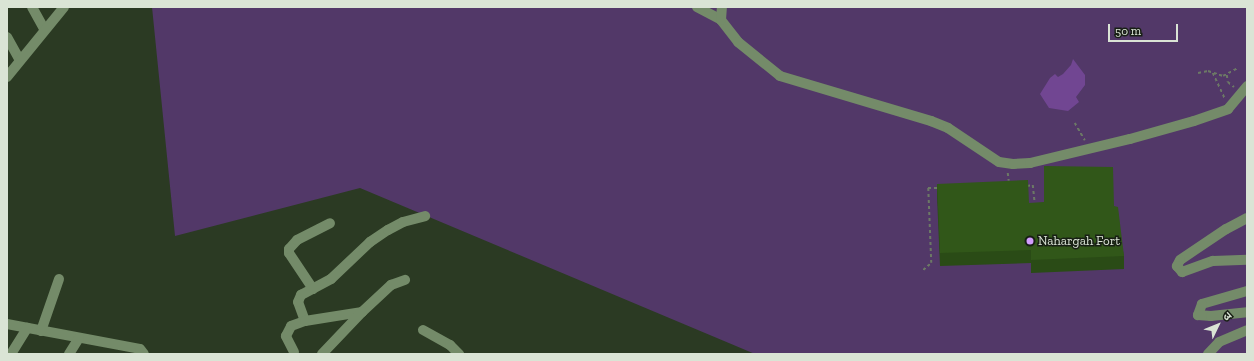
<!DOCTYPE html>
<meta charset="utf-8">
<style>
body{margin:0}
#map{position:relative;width:1254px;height:361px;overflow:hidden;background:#2b3a23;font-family:"Zilla Slab","Noto Sans Devanagari",serif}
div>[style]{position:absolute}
.green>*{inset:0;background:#523868}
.water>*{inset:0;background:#714692}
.path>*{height:1.5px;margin-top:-0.75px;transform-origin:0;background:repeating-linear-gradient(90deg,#6c7965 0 3px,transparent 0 6px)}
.minor>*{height:10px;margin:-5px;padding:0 5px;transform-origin:5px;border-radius:5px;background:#748b69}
.wall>*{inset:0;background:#2a4b16}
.building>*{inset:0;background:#315719}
.dots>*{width:11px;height:11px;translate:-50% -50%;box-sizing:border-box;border:2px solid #181f15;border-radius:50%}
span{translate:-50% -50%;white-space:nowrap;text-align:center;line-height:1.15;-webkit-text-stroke:3px #181f15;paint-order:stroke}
.poi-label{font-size:13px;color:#dae4d5}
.left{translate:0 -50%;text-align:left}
.frame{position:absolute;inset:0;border:8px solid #dae4d5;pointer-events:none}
.north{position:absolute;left:1198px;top:305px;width:40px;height:40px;-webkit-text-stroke:3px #181f15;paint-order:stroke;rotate:47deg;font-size:11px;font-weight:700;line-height:16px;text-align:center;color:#dae4d5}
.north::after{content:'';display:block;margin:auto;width:14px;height:18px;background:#dae4d5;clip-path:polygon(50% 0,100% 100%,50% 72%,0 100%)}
.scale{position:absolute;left:1108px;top:24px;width:70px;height:18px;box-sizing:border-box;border:2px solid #dae4d5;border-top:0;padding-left:5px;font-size:12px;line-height:14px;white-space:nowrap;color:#dae4d5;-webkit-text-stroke:3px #181f15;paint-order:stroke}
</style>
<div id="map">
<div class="green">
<div style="clip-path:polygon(152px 7px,1247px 7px,1247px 354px,755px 354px,360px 188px,175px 236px)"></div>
</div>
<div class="water">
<div style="clip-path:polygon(1073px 59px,1085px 75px,1085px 85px,1076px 97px,1079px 102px,1068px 111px,1049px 108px,1040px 94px,1050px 78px,1055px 74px,1058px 77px,1063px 74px,1071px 65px)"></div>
</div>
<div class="path">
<div style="left:1198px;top:73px;width:10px;rotate:-11deg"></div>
<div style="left:1208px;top:71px;width:16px;rotate:18deg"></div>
<div style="left:1223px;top:76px;width:17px;rotate:-28deg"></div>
<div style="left:1213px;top:73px;width:29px;rotate:65deg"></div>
<div style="left:1227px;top:75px;width:7px;rotate:82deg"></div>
<div style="left:1228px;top:82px;width:8px;rotate:40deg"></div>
<div style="left:1075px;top:123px;width:20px;rotate:60deg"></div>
<div style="left:1008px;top:173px;width:8px;rotate:83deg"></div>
<div style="left:1027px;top:186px;width:6px;rotate:-9deg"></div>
<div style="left:1033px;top:185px;width:19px;rotate:84deg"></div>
<div style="left:923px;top:270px;width:11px;rotate:-41deg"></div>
<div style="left:931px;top:263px;width:75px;rotate:-92.3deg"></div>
<div style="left:928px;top:188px;width:9px"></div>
</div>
<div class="minor">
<div style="left:32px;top:7px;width:26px;rotate:61deg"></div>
<div style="left:697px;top:7px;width:27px;rotate:28deg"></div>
<div style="left:721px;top:20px;width:28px;rotate:52deg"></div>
<div style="left:738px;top:42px;width:54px;rotate:39deg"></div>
<div style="left:780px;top:76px;width:158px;rotate:16.6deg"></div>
<div style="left:931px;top:121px;width:18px;rotate:22deg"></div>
<div style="left:948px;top:128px;width:61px;rotate:33.7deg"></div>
<div style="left:999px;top:162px;width:14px;rotate:8deg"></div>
<div style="left:1013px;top:164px;width:17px;rotate:-3deg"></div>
<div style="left:1030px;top:163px;width:103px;rotate:-13.5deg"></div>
<div style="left:1130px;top:139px;width:66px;rotate:-15.7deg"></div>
<div style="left:1194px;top:121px;width:36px;rotate:-19deg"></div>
<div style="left:1228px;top:109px;width:30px;rotate:-50deg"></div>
<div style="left:721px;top:20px;width:13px;rotate:-86deg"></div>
<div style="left:7px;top:37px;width:26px;rotate:61deg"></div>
<div style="left:7px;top:77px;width:90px;rotate:-50.8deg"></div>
<div style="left:1247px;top:218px;width:24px;rotate:152deg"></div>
<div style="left:1226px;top:229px;width:55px;rotate:146deg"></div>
<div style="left:1180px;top:260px;width:7px;rotate:117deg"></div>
<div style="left:1177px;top:266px;width:8px;rotate:50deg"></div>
<div style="left:1182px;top:272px;width:33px;rotate:-20deg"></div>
<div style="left:1213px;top:261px;width:34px;rotate:-2deg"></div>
<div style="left:313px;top:289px;width:43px;rotate:-123.7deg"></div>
<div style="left:289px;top:253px;width:4px;rotate:-90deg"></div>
<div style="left:289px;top:249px;width:12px;rotate:-48deg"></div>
<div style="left:297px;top:240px;width:37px;rotate:-27deg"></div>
<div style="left:1247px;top:291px;width:47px;rotate:163.9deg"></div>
<div style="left:1202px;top:304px;width:12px;rotate:110deg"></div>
<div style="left:1198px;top:315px;width:13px;rotate:4deg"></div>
<div style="left:1211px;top:316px;width:36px;rotate:-6deg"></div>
<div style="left:305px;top:321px;width:20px;rotate:-110deg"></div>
<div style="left:298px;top:302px;width:8px;rotate:-67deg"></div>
<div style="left:301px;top:295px;width:34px;rotate:-28deg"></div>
<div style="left:331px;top:279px;width:54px;rotate:-43.5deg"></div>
<div style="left:370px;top:242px;width:22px;rotate:-34deg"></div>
<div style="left:388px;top:230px;width:17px;rotate:-28deg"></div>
<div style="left:403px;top:222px;width:23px;rotate:-15deg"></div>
<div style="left:7px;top:324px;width:135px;rotate:10.6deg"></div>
<div style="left:140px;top:349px;width:6px;rotate:51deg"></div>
<div style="left:423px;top:330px;width:31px;rotate:29deg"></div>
<div style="left:450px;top:345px;width:13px;rotate:45deg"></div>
<div style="left:41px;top:331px;width:55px;rotate:-70.9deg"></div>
<div style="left:294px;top:352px;width:18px;rotate:-117deg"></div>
<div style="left:286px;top:336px;width:11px;rotate:-63deg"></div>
<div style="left:291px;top:326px;width:15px;rotate:-20deg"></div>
<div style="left:305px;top:321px;width:58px;rotate:-9deg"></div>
<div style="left:362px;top:312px;width:40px;rotate:-43deg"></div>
<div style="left:391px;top:285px;width:15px;rotate:-20deg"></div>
<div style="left:11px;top:354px;width:31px;rotate:-58deg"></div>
<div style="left:69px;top:354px;width:19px;rotate:-58deg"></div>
<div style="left:322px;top:354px;width:58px;rotate:-46.4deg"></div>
<div style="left:1208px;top:354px;width:16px;rotate:-47deg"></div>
<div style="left:1219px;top:342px;width:30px;rotate:-23deg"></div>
</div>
<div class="wall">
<div style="clip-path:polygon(937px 184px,1029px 203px,1114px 206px,1124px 256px,1124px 269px,1031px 273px,1031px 263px,940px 266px,937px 196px)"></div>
</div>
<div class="building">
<div style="clip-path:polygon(1044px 166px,1113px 167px,1114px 206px,1118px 207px,1124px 256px,1031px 260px,1031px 250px,940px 253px,937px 184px,1028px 180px,1029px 203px,1044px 202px)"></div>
</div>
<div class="dots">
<div style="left:1030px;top:241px;background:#d29dfd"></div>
</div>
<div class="poi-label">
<span class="left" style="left:1038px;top:241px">Nahargah Fort</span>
</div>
<div class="frame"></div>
<div class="north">उ</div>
<div class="scale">50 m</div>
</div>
